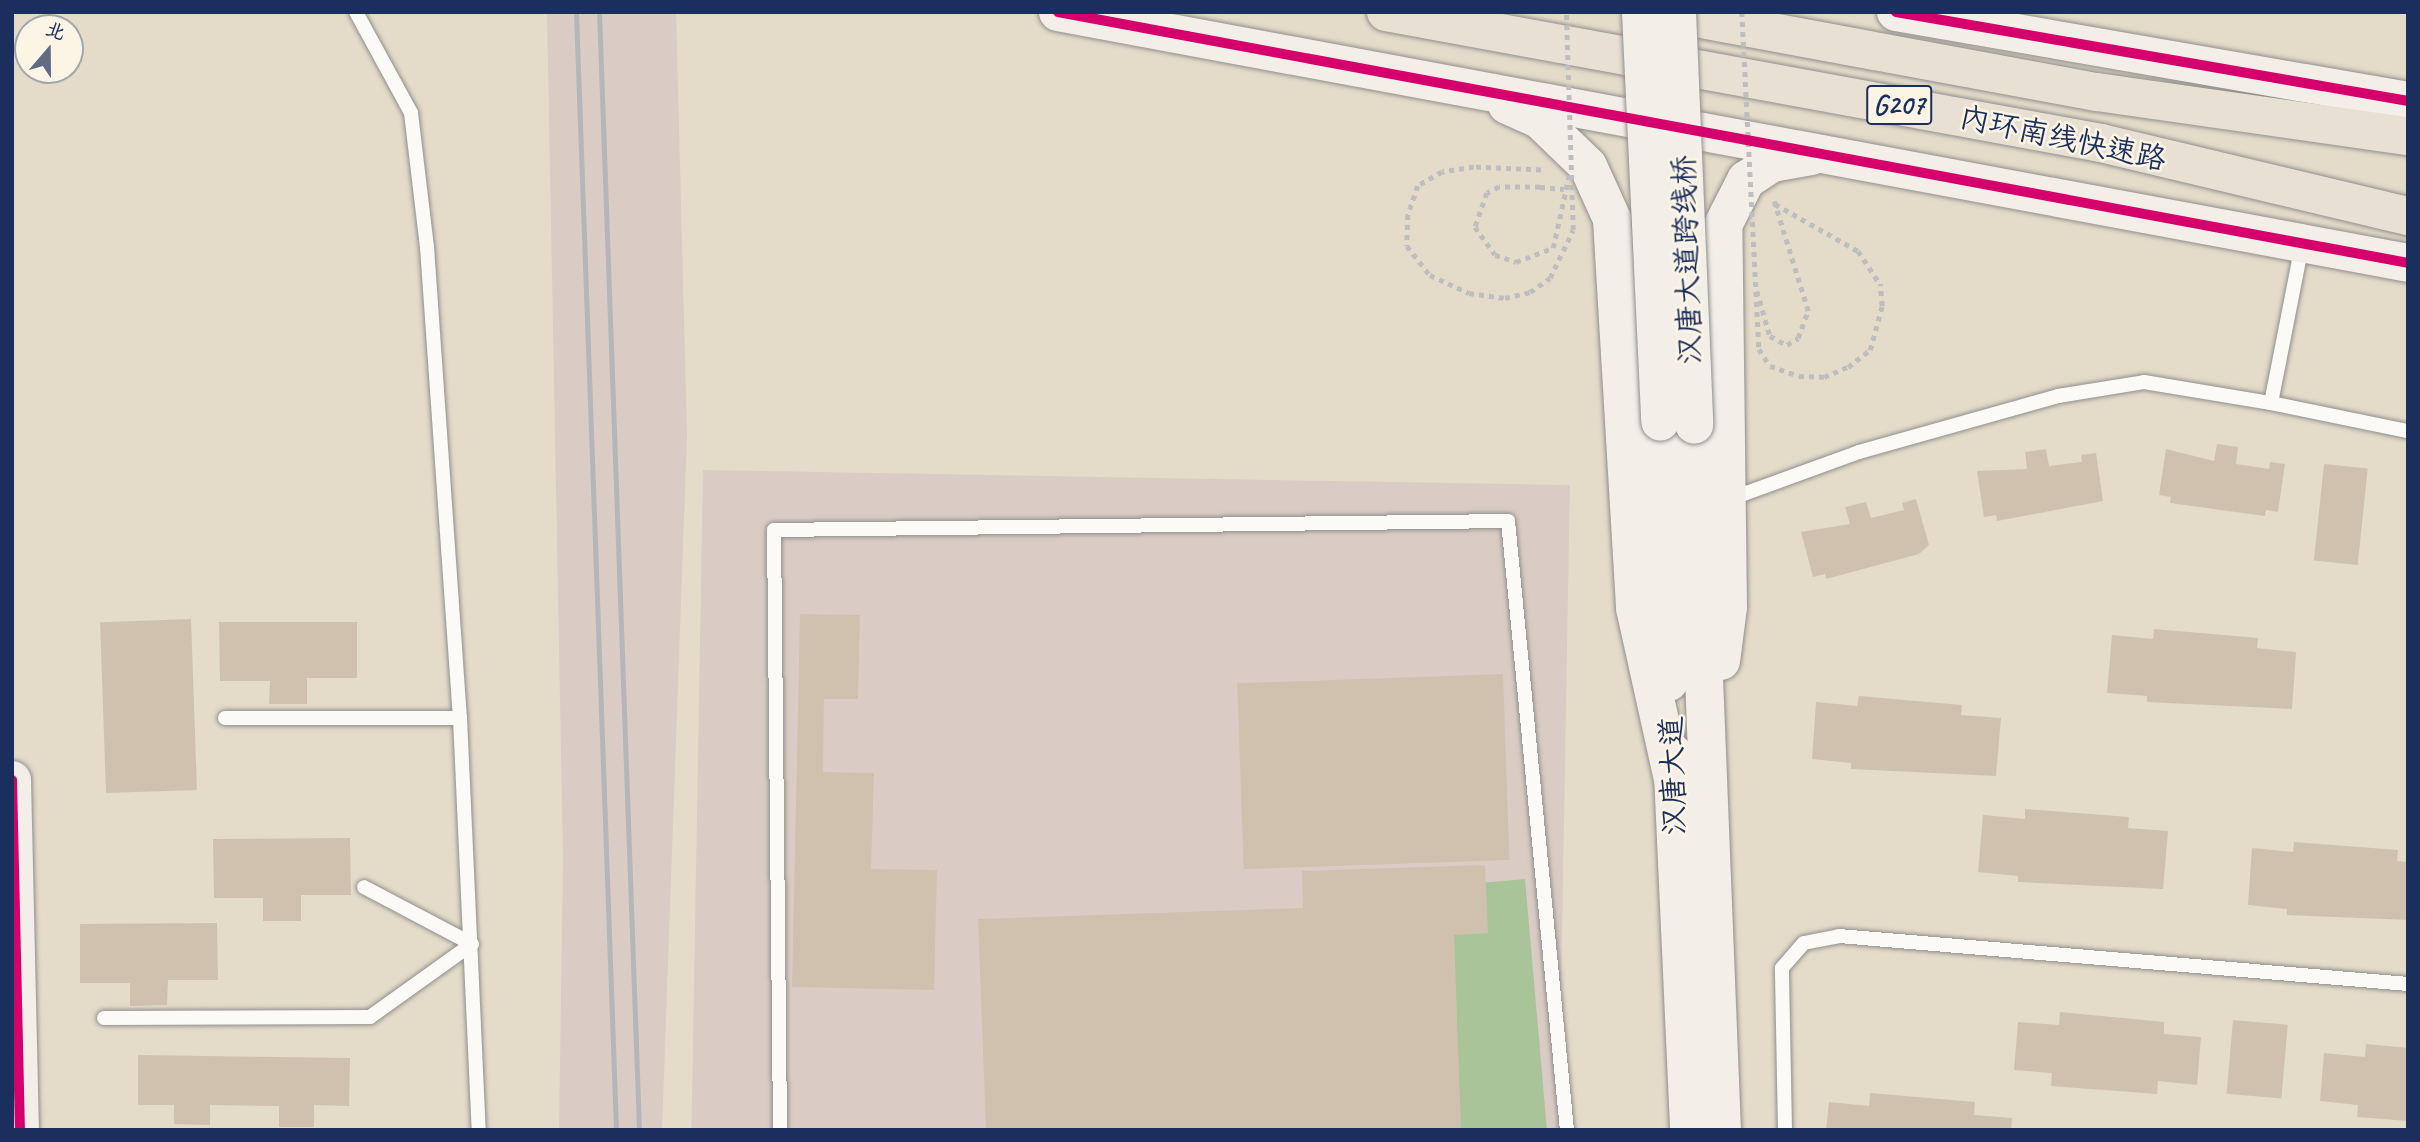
<!DOCTYPE html>
<meta charset="utf-8">
<style>
body{margin:0}
#map{position:relative;width:2420px;height:1142px;overflow:hidden;background:#e4dbc9;font-family:Caveat,"LXGW WenKai TC",sans-serif}
div>[style]{position:absolute}
.industrial>*{inset:0;background:#daccc4;transform-origin:0 0}
.forest>*{inset:0;background:#a9c499;transform-origin:0 0}
.building>*{inset:0;background:#d0c1af;transform-origin:0 0}
.path>*{height:4.5px;margin-top:-2.25px;transform-origin:0;background:repeating-linear-gradient(90deg,#bebec0 0 5px,transparent 0 10px)}
.roads{filter:drop-shadow(0 0 2px #908f8d) drop-shadow(0 0 2px #908f8d)}
.lane>*{height:14px;margin:-7px;padding:0 7px;transform-origin:7px;border-radius:7px;background:#fbfaf7}
.secondary>*{height:38px;margin:-19px;padding:0 19px;transform-origin:19px;border-radius:19px;background:#f3efe8}
.highway>*{height:38px;margin:-19px;padding:0 19px;transform-origin:19px;border-radius:19px;background:#e8e1d3}
.rail>*{height:5px;margin:-2.5px;padding:0 2.5px;transform-origin:2.5px;border-radius:2.5px;background:#b5b6b9}
.path-bridge>*{height:4.5px;margin-top:-2.25px;transform-origin:0;background:repeating-linear-gradient(90deg,#bebec0 0 5px,transparent 0 10px)}
.bridges{filter:drop-shadow(0 0 2px #908f8d) drop-shadow(0 0 2px #908f8d)}
.secondary-bridge>*{height:38px;margin:-19px;padding:0 19px;transform-origin:19px;border-radius:19px;background:#f3efe8}
.cycleway>*{height:10px;margin:-5px;padding:0 5px;transform-origin:5px;border-radius:5px;background:#d6006c}
span{translate:-50% -50%;white-space:nowrap;text-align:center;line-height:1.15;-webkit-text-stroke:5px #fcf5e5;paint-order:stroke}
.shield-label span{padding:2px 5px;background:#fcf5e5;border:2px solid;border-radius:5px;-webkit-text-stroke-width:0}
.shield-label{font-size:28px;color:#1b2f5e;font-weight:700}
.street-label{font-size:30px;color:#1b2f5e}
.frame{position:absolute;inset:0;border:14px solid #1b2f5e;pointer-events:none}
.north{position:absolute;left:14px;top:14px;width:70px;height:70px;box-sizing:border-box;background:#fcf5e5;border:2px solid #a2a6af;border-radius:50%;rotate:20deg;font-size:19px;font-weight:700;line-height:28px;text-align:center;color:#1b2f5e}
.north::after{content:'';display:block;margin:auto;width:24px;height:32px;background:#616b83;clip-path:polygon(50% 0,100% 100%,50% 72%,0 100%)}
</style>
<div id="map">
<div class="industrial">
<div style="clip-path:polygon(547px 12px,676px 12px,687px 435px,662px 1130px,559px 1130px,563px 859px)"></div>
<div style="left:703px;top:470px;width:867px;height:660px;rotate:1deg"></div>
</div>
<div class="forest">
<div style="left:1525px;top:879px;width:252px;height:108px;rotate:85deg"></div>
</div>
<div class="building">
<div style="clip-path:polygon(2217px 444px,2238px 447px,2236px 464px,2269px 469px,2270px 462px,2285px 464px,2278px 512px,2266px 510px,2265px 516px,2170px 503px,2171px 497px,2159px 495px,2166px 449px,2214px 461px)"></div>
<div style="clip-path:polygon(2046px 449px,2049px 466px,2082px 462px,2081px 455px,2096px 453px,2103px 501px,1997px 521px,1996px 515px,1984px 517px,1977px 471px,2027px 469px,2025px 452px)"></div>
<div style="left:2324px;top:464px;width:44px;height:97px;rotate:6deg"></div>
<div style="clip-path:polygon(1916px 499px,1929px 545px,1919px 554px,1826px 579px,1825px 574px,1813px 577px,1801px 532px,1850px 524px,1845px 507px,1866px 502px,1871px 518px,1904px 510px,1902px 503px)"></div>
<div style="clip-path:polygon(800px 614px,860px 615px,858px 699px,824px 699px,823px 772px,874px 773px,871px 869px,937px 870px,934px 990px,792px 987px)"></div>
<div style="left:191px;top:619px;width:171px;height:91px;rotate:88deg"></div>
<div style="clip-path:polygon(219px 622px,357px 622px,357px 678px,307px 678px,307px 704px,269px 704px,270px 681px,220px 681px)"></div>
<div style="clip-path:polygon(2154px 629px,2258px 638px,2257px 648px,2296px 652px,2292px 709px,2147px 702px,2147px 696px,2107px 693px,2112px 635px,2153px 639px)"></div>
<div style="left:1503px;top:674px;width:186px;height:266px;rotate:88deg"></div>
<div style="clip-path:polygon(1859px 696px,1962px 705px,1961px 715px,2001px 718px,1996px 776px,1851px 769px,1851px 763px,1812px 759px,1816px 702px,1857px 706px)"></div>
<div style="clip-path:polygon(2025px 809px,2129px 817px,2128px 828px,2168px 831px,2163px 889px,2018px 882px,2018px 876px,1978px 872px,1983px 815px,2025px 819px)"></div>
<div style="clip-path:polygon(350px 838px,351px 895px,301px 895px,301px 921px,263px 921px,263px 898px,214px 898px,213px 839px)"></div>
<div style="clip-path:polygon(2294px 842px,2398px 850px,2397px 861px,2408px 862px,2408px 920px,2287px 915px,2287px 909px,2248px 905px,2252px 848px,2293px 852px)"></div>
<div style="clip-path:polygon(1485px 865px,1488px 933px,1454px 935px,1461px 1130px,986px 1130px,978px 919px,1303px 908px,1302px 871px)"></div>
<div style="clip-path:polygon(217px 923px,218px 980px,168px 980px,167px 1005px,130px 1006px,130px 983px,80px 983px,80px 924px)"></div>
<div style="clip-path:polygon(2060px 1012px,2164px 1022px,2164px 1034px,2201px 1037px,2197px 1085px,2158px 1081px,2157px 1094px,2051px 1086px,2052px 1073px,2014px 1070px,2018px 1022px,2059px 1025px)"></div>
<div style="left:2233px;top:1020px;width:55px;height:74px;rotate:5deg"></div>
<div style="clip-path:polygon(2366px 1044px,2408px 1048px,2408px 1121px,2357px 1117px,2358px 1105px,2320px 1101px,2324px 1053px,2365px 1057px)"></div>
<div style="clip-path:polygon(138px 1055px,350px 1058px,349px 1106px,314px 1105px,314px 1127px,279px 1127px,279px 1106px,210px 1105px,210px 1125px,174px 1124px,174px 1105px,138px 1105px)"></div>
<div style="clip-path:polygon(1870px 1093px,1975px 1102px,1974px 1115px,2012px 1118px,2011px 1130px,1826px 1130px,1829px 1102px,1869px 1106px)"></div>
</div>
<div class="path">
<div style="left:1540px;top:187px;width:24px;rotate:5deg"></div>
<div style="left:1775px;top:204px;width:95px;rotate:29.5deg"></div>
<div style="left:1858px;top:251px;width:40px;rotate:56deg"></div>
<div style="left:1757px;top:291px;width:47px;rotate:73.9deg"></div>
<div style="left:1770px;top:336px;width:19px;rotate:28deg"></div>
<div style="left:1787px;top:345px;width:13px;rotate:-32deg"></div>
<div style="left:1798px;top:338px;width:29px;rotate:-70deg"></div>
<div style="left:1808px;top:311px;width:115px;rotate:-107.2deg"></div>
</div>
<div class="roads">
<div class="lane">
<div style="left:356px;top:12px;width:115px;rotate:61.4deg"></div>
<div style="left:411px;top:113px;width:135px;rotate:83.2deg"></div>
<div style="left:427px;top:247px;width:472px;rotate:86deg"></div>
<div style="left:460px;top:718px;width:412px;rotate:87.4deg"></div>
<div style="left:2271px;top:403px;width:140px;rotate:11.6deg"></div>
<div style="left:1730px;top:499px;width:137px;rotate:-20deg"></div>
<div style="left:1859px;top:452px;width:207px;rotate:-15.7deg"></div>
<div style="left:2058px;top:396px;width:87px;rotate:-9.2deg"></div>
<div style="left:2144px;top:382px;width:129px;rotate:9.4deg"></div>
<div style="left:2271px;top:403px;width:161px;rotate:-78.9deg"></div>
<div style="left:225px;top:718px;width:235px"></div>
<div style="left:104px;top:1018px;width:266px;rotate:-0.2deg"></div>
<div style="left:370px;top:1017px;width:125px;rotate:-35.6deg"></div>
<div style="left:472px;top:944px;width:122px;rotate:-152.2deg"></div>
<div style="left:780px;top:1130px;width:600px;rotate:-90.57deg"></div>
<div style="left:774px;top:530px;width:734px;rotate:-0.7deg"></div>
<div style="left:1508px;top:521px;width:612px;rotate:84.47deg"></div>
<div style="left:1785px;top:1130px;width:162px;rotate:-91.1deg"></div>
<div style="left:1782px;top:968px;width:33px;rotate:-49deg"></div>
<div style="left:1804px;top:943px;width:36px;rotate:-11deg"></div>
<div style="left:1839px;top:936px;width:571px;rotate:4.82deg"></div>
</div>
<div class="secondary">
<div style="left:1058px;top:12px;width:1373px;rotate:10.53deg"></div>
<div style="left:1896px;top:12px;width:520px;rotate:9.86deg"></div>
<div style="left:1507px;top:105px;width:36px;rotate:24deg"></div>
<div style="left:1540px;top:120px;width:66px;rotate:43.8deg"></div>
<div style="left:1588px;top:166px;width:58px;rotate:65.6deg"></div>
<div style="left:1612px;top:219px;width:390px;rotate:86.6deg"></div>
<div style="left:1635px;top:608px;width:175px;rotate:77.5deg"></div>
<div style="left:1660px;top:422px;width:260px;rotate:88deg"></div>
<div style="left:1694px;top:425px;width:706px;rotate:87.73deg"></div>
<div style="left:1721px;top:661px;width:54px;rotate:-82.6deg"></div>
<div style="left:1728px;top:607px;width:382px;rotate:-90.7deg"></div>
<div style="left:1723px;top:225px;width:51px;rotate:-62.9deg"></div>
<div style="left:1746px;top:180px;width:31px;rotate:-33deg"></div>
<div style="left:1772px;top:163px;width:40px;rotate:-10deg"></div>
<div style="left:1672px;top:752px;width:378px;rotate:87.4deg"></div>
<div style="left:12px;top:780px;width:350px;rotate:88.7deg"></div>
</div>
<div class="highway">
<div style="left:1386px;top:12px;width:727px;rotate:10.38deg"></div>
<div style="left:2101px;top:143px;width:316px;rotate:13.4deg"></div>
<div style="left:1664px;top:12px;width:440px;rotate:10.5deg"></div>
<div style="left:2097px;top:92px;width:314px;rotate:8.1deg"></div>
</div>
</div>
<div class="rail">
<div style="left:576px;top:12px;width:1119px;rotate:87.95deg"></div>
<div style="left:599px;top:12px;width:1119px;rotate:87.95deg"></div>
</div>
<div class="path-bridge">
<div style="left:1742px;top:12px;width:337px;rotate:87.1deg"></div>
<div style="left:1759px;top:349px;width:20px;rotate:57deg"></div>
<div style="left:1770px;top:366px;width:31px;rotate:19deg"></div>
<div style="left:1799px;top:376px;width:25px;rotate:2deg"></div>
<div style="left:1824px;top:377px;width:26px;rotate:-23deg"></div>
<div style="left:1848px;top:367px;width:28px;rotate:-38deg"></div>
<div style="left:1870px;top:350px;width:46px;rotate:-74.7deg"></div>
<div style="left:1882px;top:306px;width:22px;rotate:-95deg"></div>
<div style="left:1541px;top:170px;width:67px;rotate:-177.4deg"></div>
<div style="left:1474px;top:167px;width:32px;rotate:171deg"></div>
<div style="left:1442px;top:172px;width:28px;rotate:150deg"></div>
<div style="left:1418px;top:186px;width:31px;rotate:109deg"></div>
<div style="left:1408px;top:215px;width:31px;rotate:92deg"></div>
<div style="left:1407px;top:246px;width:37px;rotate:52deg"></div>
<div style="left:1430px;top:275px;width:43px;rotate:24.8deg"></div>
<div style="left:1469px;top:293px;width:36px;rotate:8deg"></div>
<div style="left:1505px;top:298px;width:26px;rotate:-13deg"></div>
<div style="left:1530px;top:292px;width:24px;rotate:-35deg"></div>
<div style="left:1550px;top:278px;width:53px;rotate:-64.4deg"></div>
<div style="left:1573px;top:230px;width:218px;rotate:-91.8deg"></div>
<div style="left:1540px;top:187px;width:41px;rotate:180deg"></div>
<div style="left:1499px;top:187px;width:13px;rotate:153deg"></div>
<div style="left:1487px;top:193px;width:36px;rotate:109deg"></div>
<div style="left:1475px;top:227px;width:34px;rotate:54deg"></div>
<div style="left:1495px;top:255px;width:22px;rotate:18deg"></div>
<div style="left:1516px;top:262px;width:40px;rotate:-21deg"></div>
<div style="left:1553px;top:248px;width:74px;rotate:-77.5deg"></div>
</div>
<div class="bridges">
<div class="secondary-bridge">
<div style="left:1641px;top:12px;width:410px;rotate:87.3deg"></div>
<div style="left:1677px;top:12px;width:413px;rotate:87.6deg"></div>
</div>
</div>
<div class="cycleway">
<div style="left:1058px;top:12px;width:1373px;rotate:10.53deg"></div>
<div style="left:1896px;top:12px;width:520px;rotate:9.86deg"></div>
<div style="left:12px;top:780px;width:350px;rotate:88.7deg"></div>
</div>
<div class="shield-label">
<span style="left:1899px;top:105px">G207</span>
</div>
<div class="street-label">
<span style="left:2063px;top:138px;rotate:12deg">内环南线快速路</span>
<span style="left:1687px;top:260px;rotate:-92deg">汉唐大道跨线桥</span>
<span style="left:1673px;top:776px;rotate:-92deg">汉唐大道</span>
</div>
<div class="frame"></div>
<div class="north">北</div>
</div>
